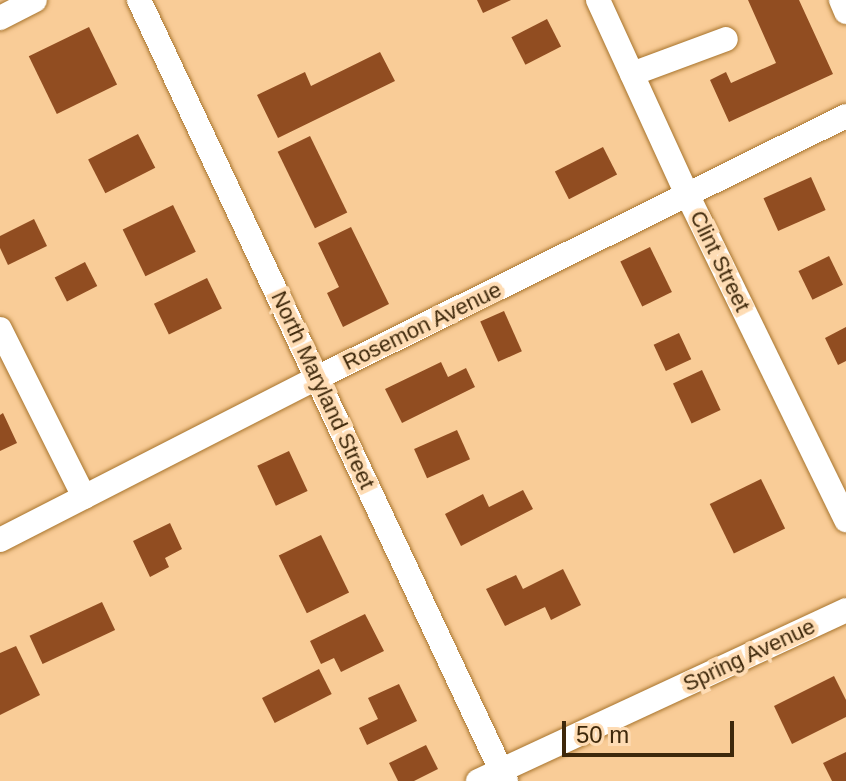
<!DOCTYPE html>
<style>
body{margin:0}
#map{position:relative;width:846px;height:781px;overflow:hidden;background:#f9cc97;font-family:Arial,sans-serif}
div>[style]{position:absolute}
.building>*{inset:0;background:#914d21;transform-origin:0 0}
.roads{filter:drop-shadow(0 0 2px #a7742d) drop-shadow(0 0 2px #a7742d)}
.minor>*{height:24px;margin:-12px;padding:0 12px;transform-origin:12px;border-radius:12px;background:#fff}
span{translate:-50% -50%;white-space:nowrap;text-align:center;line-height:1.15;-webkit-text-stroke:8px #fedcb4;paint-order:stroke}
.street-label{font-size:22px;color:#3e280b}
.scale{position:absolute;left:562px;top:721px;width:172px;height:36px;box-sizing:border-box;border:4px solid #3e280b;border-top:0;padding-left:10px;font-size:24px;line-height:28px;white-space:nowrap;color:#3e280b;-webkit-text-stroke:6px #fedcb4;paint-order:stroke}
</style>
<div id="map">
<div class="building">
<div style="clip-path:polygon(477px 0,511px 0,483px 13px)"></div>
<div style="clip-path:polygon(748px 0,799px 0,833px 74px,729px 122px,710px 80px,726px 72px,731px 83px,776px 63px)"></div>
<div style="left:547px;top:19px;width:31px;height:40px;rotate:63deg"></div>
<div style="left:89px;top:27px;width:64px;height:67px;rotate:64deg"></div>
<div style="clip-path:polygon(380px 52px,395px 81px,278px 138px,257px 95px,305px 72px,311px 86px)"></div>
<div style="left:138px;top:134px;width:38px;height:56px;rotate:63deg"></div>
<div style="left:310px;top:136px;width:85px;height:36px;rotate:64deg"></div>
<div style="left:603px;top:147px;width:31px;height:54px;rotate:63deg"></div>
<div style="left:811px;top:177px;width:36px;height:52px;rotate:66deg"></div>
<div style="left:173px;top:205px;width:52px;height:56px;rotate:64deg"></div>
<div style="clip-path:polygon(34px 219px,47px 246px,8px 265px,0 248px,0 236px)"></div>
<div style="clip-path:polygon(351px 227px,389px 304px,343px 327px,327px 293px,339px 287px,318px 243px)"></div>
<div style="left:650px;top:247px;width:50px;height:33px;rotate:64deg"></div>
<div style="left:829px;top:256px;width:32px;height:34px;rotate:64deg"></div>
<div style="left:85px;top:262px;width:27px;height:34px;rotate:63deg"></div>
<div style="left:207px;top:278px;width:34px;height:59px;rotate:64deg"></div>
<div style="left:504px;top:311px;width:44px;height:26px;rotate:66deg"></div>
<div style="clip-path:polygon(846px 327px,846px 361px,838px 365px,825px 338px)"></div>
<div style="left:679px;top:333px;width:29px;height:28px;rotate:65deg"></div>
<div style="clip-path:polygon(441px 362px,448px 377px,466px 368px,475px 387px,402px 423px,385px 389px)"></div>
<div style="left:702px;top:370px;width:44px;height:32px;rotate:65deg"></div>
<div style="clip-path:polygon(3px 413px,17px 443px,0 451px,0 415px)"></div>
<div style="left:457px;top:430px;width:32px;height:47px;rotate:66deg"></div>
<div style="left:289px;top:451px;width:44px;height:35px;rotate:65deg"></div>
<div style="left:761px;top:479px;width:55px;height:57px;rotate:64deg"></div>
<div style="clip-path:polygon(523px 490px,533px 509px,461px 546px,445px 514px,483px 494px,489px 507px)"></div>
<div style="clip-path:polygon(170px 523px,182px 549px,165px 558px,169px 567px,150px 577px,133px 541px)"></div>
<div style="left:321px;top:535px;width:64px;height:47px;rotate:64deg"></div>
<div style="clip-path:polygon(563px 569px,581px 605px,551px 620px,545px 607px,505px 626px,486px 589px,516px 575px,523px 589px)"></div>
<div style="left:102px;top:602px;width:31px;height:80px;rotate:65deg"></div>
<div style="clip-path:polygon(365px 614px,384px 651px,341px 672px,334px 658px,321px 664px,310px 641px)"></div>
<div style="clip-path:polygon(16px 646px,40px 695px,0 715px,0 653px)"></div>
<div style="left:319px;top:669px;width:28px;height:64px;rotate:63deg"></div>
<div style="clip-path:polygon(834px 676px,846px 700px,846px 717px,792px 744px,774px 706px)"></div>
<div style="clip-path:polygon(399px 684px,417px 721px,367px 745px,359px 728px,378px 719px,368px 698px)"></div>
<div style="clip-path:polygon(426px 745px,438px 769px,414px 781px,398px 781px,389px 763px)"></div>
<div style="clip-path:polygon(846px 752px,846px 781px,832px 781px,823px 763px)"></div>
</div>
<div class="roads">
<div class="minor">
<div style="left:139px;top:0;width:863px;rotate:64.83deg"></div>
<div style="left:598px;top:0;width:213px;rotate:65.4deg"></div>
<div style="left:687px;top:194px;width:363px;rotate:64deg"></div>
<div style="left:841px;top:0;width:13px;rotate:67deg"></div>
<div style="left:0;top:18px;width:39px;rotate:-27deg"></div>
<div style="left:632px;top:74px;width:100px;rotate:-20.4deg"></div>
<div style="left:0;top:329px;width:188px;rotate:63.4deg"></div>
<div style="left:0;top:540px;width:356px;rotate:-27.1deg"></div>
<div style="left:317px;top:378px;width:590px;rotate:-26.35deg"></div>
<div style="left:478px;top:781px;width:406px;rotate:-24.9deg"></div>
</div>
</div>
<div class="street-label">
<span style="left:720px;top:261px;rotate:64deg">Clint Street</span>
<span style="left:422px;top:326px;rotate:-26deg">Rosemon Avenue</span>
<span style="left:323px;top:390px;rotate:65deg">North Maryland Street</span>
<span style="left:749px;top:655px;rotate:-25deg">Spring Avenue</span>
</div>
<div class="scale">50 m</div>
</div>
